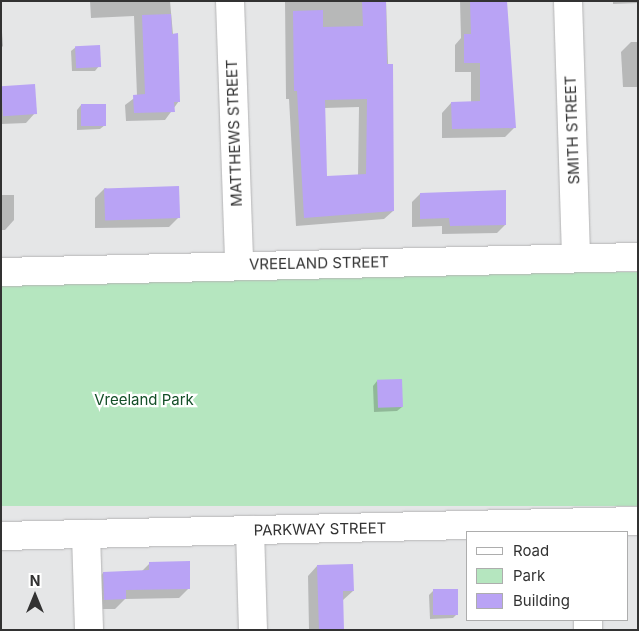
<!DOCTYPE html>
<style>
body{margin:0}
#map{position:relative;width:639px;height:631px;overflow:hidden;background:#e5e6e7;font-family:Inter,sans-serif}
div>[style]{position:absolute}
.green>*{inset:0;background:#b5e6bf;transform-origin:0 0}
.shadow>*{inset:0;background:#0003}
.building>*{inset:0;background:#b9a3f5;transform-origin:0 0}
.roads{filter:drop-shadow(0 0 1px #b4b4b5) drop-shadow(0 0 1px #b4b4b5)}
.minor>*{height:28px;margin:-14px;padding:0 14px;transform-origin:14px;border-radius:14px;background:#fff}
span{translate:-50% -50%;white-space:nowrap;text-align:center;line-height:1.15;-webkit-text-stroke:4.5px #fff;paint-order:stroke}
.street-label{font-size:15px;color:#323232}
.park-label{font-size:15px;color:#144f28}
.frame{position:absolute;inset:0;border:2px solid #323232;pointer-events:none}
.legend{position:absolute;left:466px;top:531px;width:162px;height:90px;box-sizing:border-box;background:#fff;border:1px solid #adadad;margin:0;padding:6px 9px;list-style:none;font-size:15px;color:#323232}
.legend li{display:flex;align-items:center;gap:10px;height:25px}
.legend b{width:25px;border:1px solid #adadad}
.north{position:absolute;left:10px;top:571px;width:50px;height:50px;-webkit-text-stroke:4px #fff;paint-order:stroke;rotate:0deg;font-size:14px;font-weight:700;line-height:20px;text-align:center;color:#323232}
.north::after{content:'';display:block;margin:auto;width:18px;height:22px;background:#323232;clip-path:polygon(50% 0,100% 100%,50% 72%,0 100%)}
</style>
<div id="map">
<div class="green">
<div style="left:638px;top:272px;width:234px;height:637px;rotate:90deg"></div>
</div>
<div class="shadow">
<div style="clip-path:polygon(90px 1px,170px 1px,179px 101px,165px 120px,126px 121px,125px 105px,137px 96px,134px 16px,91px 18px)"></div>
<div style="clip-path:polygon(evenodd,285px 1px,386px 1px,393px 211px,384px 219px,296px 226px,289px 99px,286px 99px,285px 1px,359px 107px,358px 176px,325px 178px,324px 108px,359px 107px)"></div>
<div style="clip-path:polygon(460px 1px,506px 1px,514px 128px,505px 137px,442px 138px,442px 113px,451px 103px,471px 103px,471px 72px,455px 72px,455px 45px,461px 38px)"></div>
<div style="clip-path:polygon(613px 1px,638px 1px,638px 3px,613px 4px)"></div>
<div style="clip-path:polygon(1px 19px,3px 46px,1px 48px)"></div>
<div style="clip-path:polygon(631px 42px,638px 42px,638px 87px,623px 87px,621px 52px)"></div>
<div style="clip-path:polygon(76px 47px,99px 66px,95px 71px,72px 71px,71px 51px)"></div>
<div style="clip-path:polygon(1px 87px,35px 113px,26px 123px,1px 124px)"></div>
<div style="clip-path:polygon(81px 105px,105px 125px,100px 129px,77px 130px,77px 110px)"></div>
<div style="clip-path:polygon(105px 188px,178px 218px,169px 227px,95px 228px,95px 198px)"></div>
<div style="clip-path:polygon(420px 194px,505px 225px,497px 233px,442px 234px,442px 226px,412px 227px,412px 202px)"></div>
<div style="clip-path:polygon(1px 195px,14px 195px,14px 220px,5px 230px,1px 230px)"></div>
<div style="clip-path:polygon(377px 381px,402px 407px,397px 411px,374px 412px,373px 386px)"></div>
<div style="clip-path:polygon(150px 563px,189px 588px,179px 598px,125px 599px,115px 609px,94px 609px,94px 583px,103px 573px,141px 572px)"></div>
<div style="clip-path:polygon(317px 566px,353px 591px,343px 600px,343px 630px,309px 630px,308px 576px)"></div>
<div style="clip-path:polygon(434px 590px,457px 614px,453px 618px,430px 619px,429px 595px)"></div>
</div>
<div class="building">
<div style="clip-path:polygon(evenodd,362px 1px,386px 1px,387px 64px,393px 64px,394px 211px,304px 218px,297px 91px,294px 91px,293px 11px,323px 10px,323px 27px,363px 26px,362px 1px,367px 99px,366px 174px,327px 176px,325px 100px,367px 99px)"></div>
<div style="clip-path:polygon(470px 1px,507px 1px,516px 128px,452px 129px,451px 102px,480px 101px,480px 63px,464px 63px,464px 34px,471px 34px)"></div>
<div style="clip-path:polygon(171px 14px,172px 34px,178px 33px,180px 102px,174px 102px,175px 112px,134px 113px,133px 95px,145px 94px,142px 15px)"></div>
<div style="left:100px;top:45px;width:22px;height:25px;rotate:87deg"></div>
<div style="left:35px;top:84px;width:30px;height:34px;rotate:86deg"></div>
<div style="left:81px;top:104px;width:25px;height:22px"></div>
<div style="left:179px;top:186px;width:32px;height:75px;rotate:88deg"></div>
<div style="clip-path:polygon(506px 190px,506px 225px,450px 226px,449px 218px,420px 219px,420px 193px)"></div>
<div style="left:402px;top:379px;width:28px;height:25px;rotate:88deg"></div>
<div style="clip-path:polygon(190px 561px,190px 589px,126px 590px,126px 599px,104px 600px,103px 572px,149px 570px,149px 562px)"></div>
<div style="clip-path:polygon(353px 564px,354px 591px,343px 591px,344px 630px,319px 630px,317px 565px)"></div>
<div style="left:433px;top:589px;width:25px;height:26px"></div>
</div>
<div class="roads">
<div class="minor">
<div style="left:230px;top:1px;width:264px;rotate:88deg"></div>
<div style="left:568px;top:1px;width:257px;rotate:88.2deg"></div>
<div style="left:1px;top:272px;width:637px;rotate:-1.35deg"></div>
<div style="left:250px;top:530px;width:100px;rotate:88.3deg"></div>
<div style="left:86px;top:534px;width:96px;rotate:88.2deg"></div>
<div style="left:1px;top:536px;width:637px;rotate:-1.35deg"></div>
<div style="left:588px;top:620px;width:10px;rotate:90deg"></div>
</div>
</div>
<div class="street-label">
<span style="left:572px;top:130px;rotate:-92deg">SMITH STREET</span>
<span style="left:234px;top:133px;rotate:-92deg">MATTHEWS STREET</span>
<span style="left:319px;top:263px;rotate:-1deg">VREELAND STREET</span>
<span style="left:320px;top:529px;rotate:-1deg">PARKWAY STREET</span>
</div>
<div class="park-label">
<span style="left:144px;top:400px">Vreeland Park</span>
</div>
<div class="frame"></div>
<ul class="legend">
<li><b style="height:6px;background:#fff"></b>Road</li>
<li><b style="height:14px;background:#b5e6bf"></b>Park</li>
<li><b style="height:14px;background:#b9a3f5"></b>Building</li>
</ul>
<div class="north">N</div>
</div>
